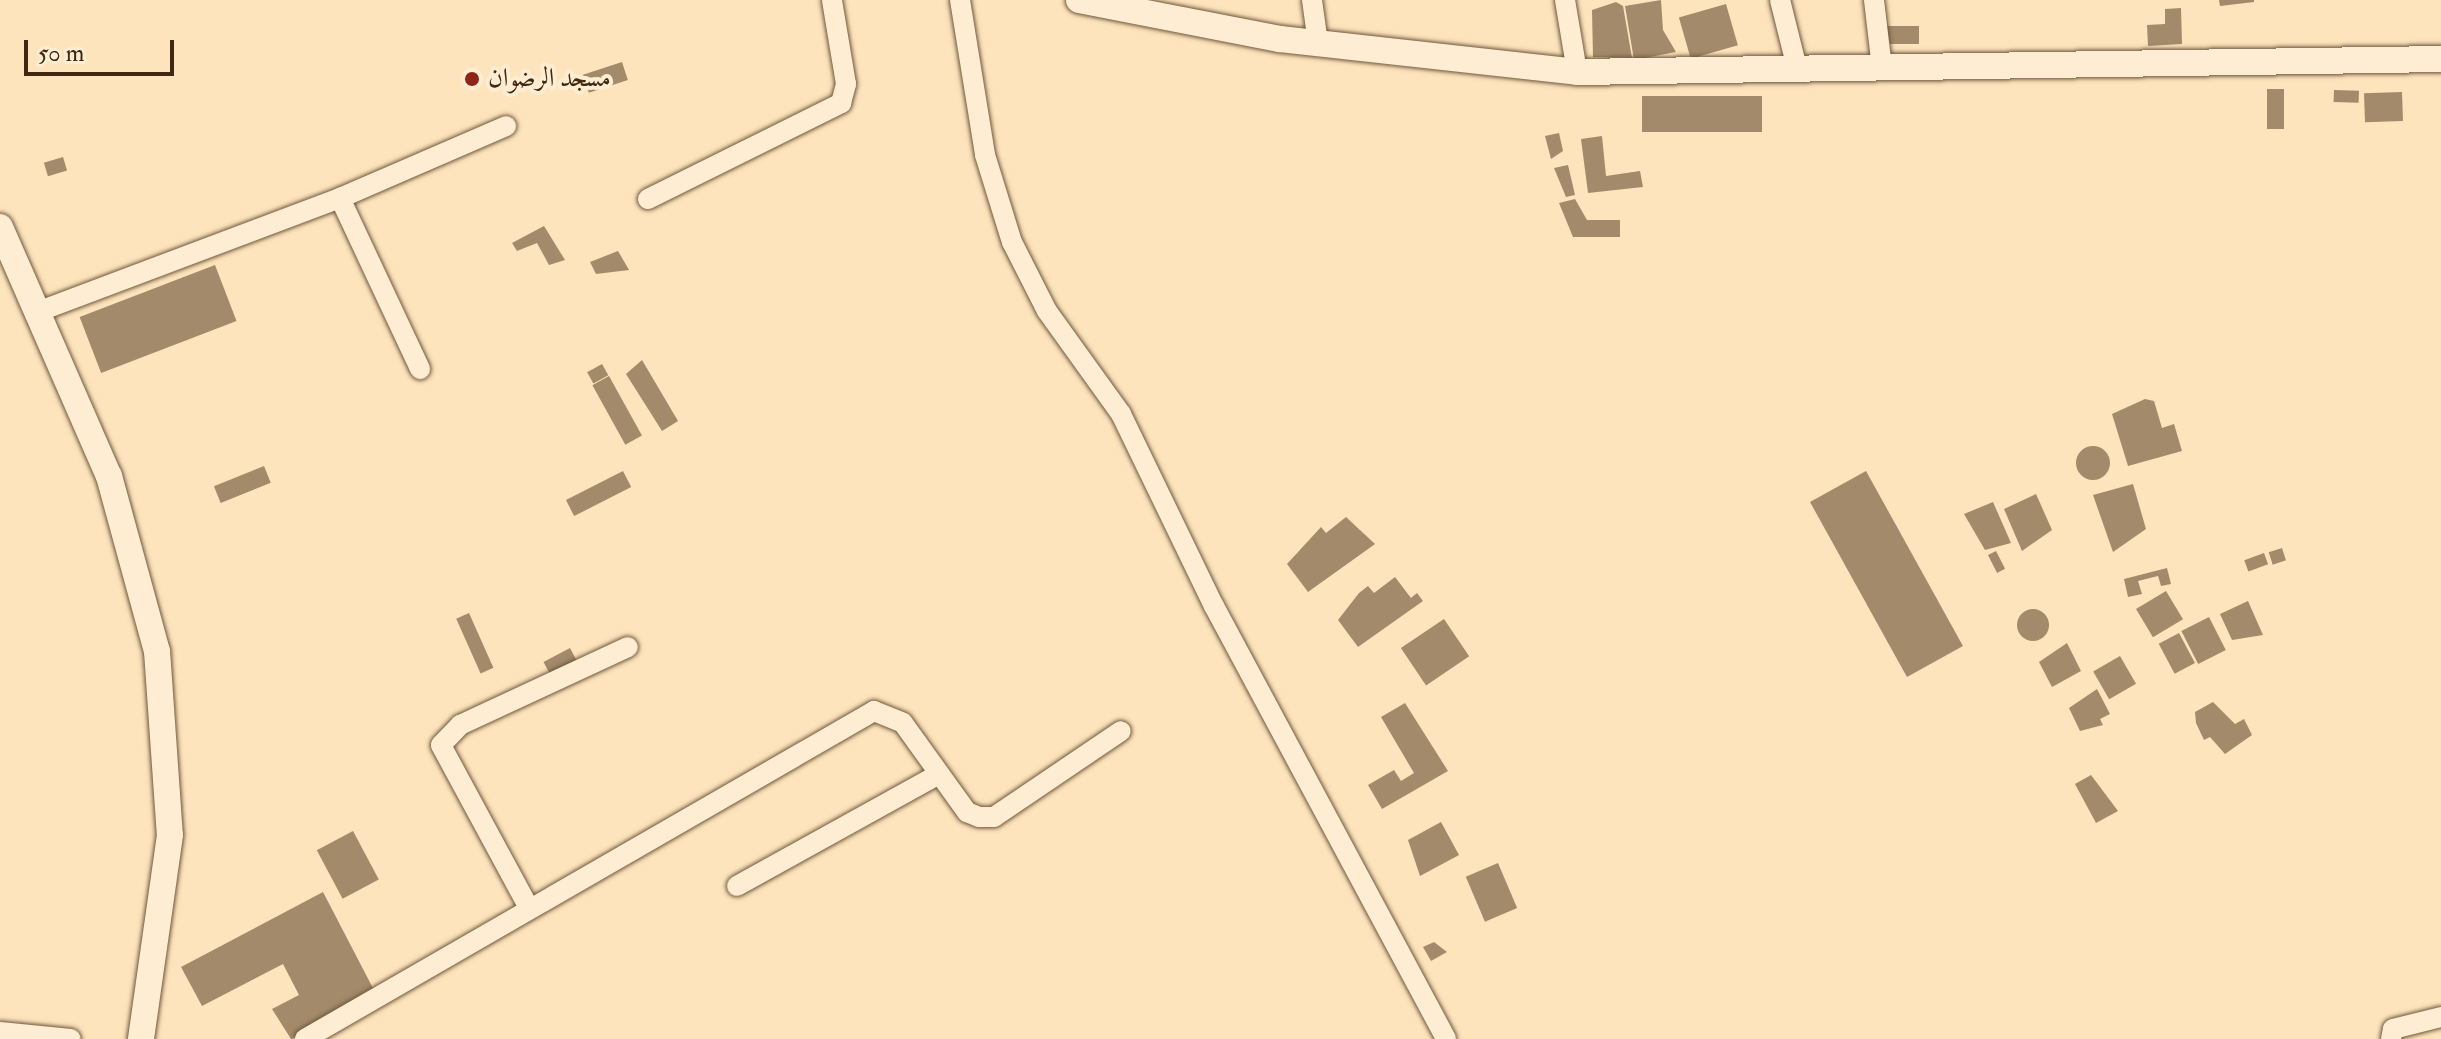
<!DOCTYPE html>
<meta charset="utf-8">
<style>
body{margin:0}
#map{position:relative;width:2441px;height:1039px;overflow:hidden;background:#fde4bc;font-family:"IM FELL Double Pica",Amiri,serif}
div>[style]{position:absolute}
.building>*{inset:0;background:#a28a6a;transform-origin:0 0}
.round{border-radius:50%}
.roads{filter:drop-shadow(0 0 2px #6f573c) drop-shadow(0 0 2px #6f573c)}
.minor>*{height:20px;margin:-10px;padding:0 10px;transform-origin:10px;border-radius:10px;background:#feedd3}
.tertiary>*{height:26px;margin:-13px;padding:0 13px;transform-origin:13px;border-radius:13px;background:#feedd3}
.dots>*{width:22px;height:22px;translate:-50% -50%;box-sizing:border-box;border:4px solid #feedd3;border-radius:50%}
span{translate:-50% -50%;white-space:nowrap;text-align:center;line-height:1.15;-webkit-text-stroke:8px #feedd3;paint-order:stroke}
.poi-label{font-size:26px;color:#402812}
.left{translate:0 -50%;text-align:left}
.scale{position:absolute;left:24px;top:40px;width:150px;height:36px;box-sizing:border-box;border:4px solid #402812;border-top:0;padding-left:10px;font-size:24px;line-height:28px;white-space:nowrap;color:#402812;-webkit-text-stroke:6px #feedd3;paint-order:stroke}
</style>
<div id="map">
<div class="building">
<div style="clip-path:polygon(1661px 0,1663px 30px,1676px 52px,1634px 60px,1625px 6px)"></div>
<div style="clip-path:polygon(2219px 0,2254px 0,2254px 2px,2220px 6px)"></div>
<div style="clip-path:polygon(1616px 2px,1623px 6px,1632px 58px,1593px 57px,1592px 10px)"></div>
<div style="left:1726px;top:4px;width:43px;height:49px;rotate:74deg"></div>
<div style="clip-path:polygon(2181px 8px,2182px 44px,2148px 46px,2147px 25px,2165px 24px,2165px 9px)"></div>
<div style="left:1886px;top:26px;width:33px;height:18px"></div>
<div style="left:622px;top:62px;width:19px;height:41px;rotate:72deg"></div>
<div style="left:2267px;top:89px;width:17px;height:40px"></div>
<div style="left:2334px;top:90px;width:25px;height:12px;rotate:2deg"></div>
<div style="left:2402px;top:92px;width:29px;height:38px;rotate:88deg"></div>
<div style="left:1642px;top:96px;width:120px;height:36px"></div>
<div style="clip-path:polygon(1559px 133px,1563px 151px,1551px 159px,1545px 136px)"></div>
<div style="clip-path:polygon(1602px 136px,1606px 176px,1640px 171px,1643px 187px,1588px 193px,1581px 139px)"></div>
<div style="left:63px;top:157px;width:14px;height:20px;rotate:73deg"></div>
<div style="clip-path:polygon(1568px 165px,1575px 195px,1566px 197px,1554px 168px)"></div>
<div style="clip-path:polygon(1575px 199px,1587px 220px,1620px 220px,1620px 237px,1573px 237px,1559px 203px)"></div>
<div style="clip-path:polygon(544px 226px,565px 260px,549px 265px,537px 243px,517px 251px,512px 243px)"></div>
<div style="clip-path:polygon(618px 251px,629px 270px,596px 274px,590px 262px)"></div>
<div style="left:215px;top:265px;width:60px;height:145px;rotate:69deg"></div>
<div style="clip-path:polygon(642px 360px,678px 421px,662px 431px,626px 374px)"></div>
<div style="left:602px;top:364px;width:13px;height:17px;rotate:61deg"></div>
<div style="left:609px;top:376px;width:68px;height:19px;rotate:61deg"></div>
<div style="clip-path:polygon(2145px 399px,2154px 401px,2162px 428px,2174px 424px,2182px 451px,2128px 466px,2112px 414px)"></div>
<div class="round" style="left:2076px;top:446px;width:34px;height:34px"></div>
<div style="left:264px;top:466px;width:18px;height:54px;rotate:68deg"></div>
<div style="left:623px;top:471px;width:18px;height:64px;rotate:63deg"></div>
<div style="left:1866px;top:471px;width:200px;height:64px;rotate:61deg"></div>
<div style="clip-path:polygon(2133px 484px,2146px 529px,2113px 552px,2093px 495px)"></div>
<div style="clip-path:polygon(2036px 494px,2052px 530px,2022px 551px,2004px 509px)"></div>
<div style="clip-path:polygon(1993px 502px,2011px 543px,1985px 550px,1964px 514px)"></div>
<div style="clip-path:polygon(1346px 517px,1375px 544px,1308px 592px,1287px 564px,1321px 527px,1326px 533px)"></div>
<div style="left:2282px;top:548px;width:13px;height:14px;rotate:72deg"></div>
<div style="left:1996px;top:551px;width:20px;height:9px;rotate:63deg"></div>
<div style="left:2264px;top:553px;width:12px;height:21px;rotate:70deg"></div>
<div style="clip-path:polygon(2167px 568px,2171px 584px,2161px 586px,2158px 576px,2138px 581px,2142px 594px,2128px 597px,2124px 579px)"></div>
<div style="clip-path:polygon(1395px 577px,1411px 598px,1417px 593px,1423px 601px,1358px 647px,1338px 620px,1359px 593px,1368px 586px,1374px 593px)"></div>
<div style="left:2166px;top:591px;width:33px;height:35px;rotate:59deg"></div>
<div style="clip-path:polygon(2248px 601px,2263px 635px,2232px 640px,2220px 614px)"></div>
<div class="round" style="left:2017px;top:609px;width:32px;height:32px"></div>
<div style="left:469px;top:613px;width:60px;height:14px;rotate:66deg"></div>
<div style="left:2209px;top:617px;width:37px;height:31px;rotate:63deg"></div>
<div style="left:1444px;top:619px;width:45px;height:52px;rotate:56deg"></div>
<div style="left:2179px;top:633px;width:34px;height:23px;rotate:62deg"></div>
<div style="clip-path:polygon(2067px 643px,2081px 671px,2052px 687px,2039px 662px)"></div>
<div style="left:570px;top:648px;width:17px;height:30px;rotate:62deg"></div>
<div style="left:2120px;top:656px;width:32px;height:31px;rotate:60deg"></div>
<div style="clip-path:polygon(2097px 689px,2110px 714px,2100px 719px,2103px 725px,2080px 731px,2069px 708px)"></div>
<div style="clip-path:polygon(2213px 702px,2235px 724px,2244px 719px,2252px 735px,2225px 754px,2210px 737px,2204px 740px,2196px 723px,2195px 712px)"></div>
<div style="clip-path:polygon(1405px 703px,1448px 771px,1382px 809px,1368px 785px,1394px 770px,1401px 781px,1414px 773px,1381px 717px)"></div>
<div style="clip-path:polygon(2091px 775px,2118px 811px,2096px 823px,2075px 784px)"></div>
<div style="clip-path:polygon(1441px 822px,1459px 855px,1420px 876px,1408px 840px)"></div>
<div style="left:353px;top:831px;width:55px;height:41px;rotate:62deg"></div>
<div style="left:1498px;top:863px;width:49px;height:35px;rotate:67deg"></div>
<div style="clip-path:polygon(323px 892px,376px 994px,291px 1039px,272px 1009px,299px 995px,283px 964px,202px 1006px,181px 967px)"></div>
<div style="clip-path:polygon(1434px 942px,1447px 952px,1431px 961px,1423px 947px)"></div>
</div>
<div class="roads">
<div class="minor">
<div style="left:960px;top:0;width:157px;rotate:80.8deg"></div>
<div style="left:985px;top:155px;width:91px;rotate:72.8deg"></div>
<div style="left:1012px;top:242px;width:77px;rotate:63.1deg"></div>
<div style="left:1047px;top:311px;width:127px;rotate:54.3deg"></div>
<div style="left:1121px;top:414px;width:213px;rotate:64.2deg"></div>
<div style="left:1214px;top:606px;width:491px;rotate:61.8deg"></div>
<div style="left:1312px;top:0;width:43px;rotate:82.1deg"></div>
<div style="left:1565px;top:0;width:73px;rotate:80.5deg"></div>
<div style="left:1780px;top:0;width:70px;rotate:76deg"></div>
<div style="left:1874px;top:0;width:68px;rotate:83.3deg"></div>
<div style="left:340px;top:198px;width:189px;rotate:64.9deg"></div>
<div style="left:648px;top:199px;width:216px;rotate:-26.4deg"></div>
<div style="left:841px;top:103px;width:20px;rotate:-75deg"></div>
<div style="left:846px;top:84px;width:85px;rotate:-99.5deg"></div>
<div style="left:37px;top:312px;width:324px;rotate:-20.6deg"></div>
<div style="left:340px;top:198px;width:181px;rotate:-23.4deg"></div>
<div style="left:737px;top:886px;width:231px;rotate:-29deg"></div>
<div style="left:529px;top:908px;width:185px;rotate:-118.4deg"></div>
<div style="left:441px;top:745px;width:28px;rotate:-46deg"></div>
<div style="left:460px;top:725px;width:185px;rotate:-24.9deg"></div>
<div style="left:0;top:1032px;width:71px;rotate:5.6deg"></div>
<div style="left:305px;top:1039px;width:657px;rotate:-29.96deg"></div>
<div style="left:874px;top:711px;width:31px;rotate:22deg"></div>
<div style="left:903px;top:723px;width:110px;rotate:54.3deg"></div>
<div style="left:967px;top:812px;width:13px;rotate:23deg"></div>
<div style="left:979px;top:817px;width:15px"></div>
<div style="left:994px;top:817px;width:153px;rotate:-34.1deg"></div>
<div style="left:2391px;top:1039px;width:10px;rotate:-79deg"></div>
<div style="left:2393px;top:1029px;width:49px;rotate:-14deg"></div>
</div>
<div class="tertiary">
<div style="left:1079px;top:0;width:205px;rotate:11deg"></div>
<div style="left:1280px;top:39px;width:299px;rotate:6.3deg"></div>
<div style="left:1577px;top:72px;width:864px;rotate:-0.86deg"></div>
<div style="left:0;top:227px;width:272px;rotate:66.4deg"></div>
<div style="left:109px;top:476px;width:181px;rotate:74.7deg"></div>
<div style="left:157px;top:651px;width:184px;rotate:86deg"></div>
<div style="left:170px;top:835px;width:206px;rotate:98.1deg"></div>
</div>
</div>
<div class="dots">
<div style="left:472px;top:79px;background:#8f2418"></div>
</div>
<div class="poi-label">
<span class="left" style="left:488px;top:79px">مسجد الرضوان</span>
</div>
<div class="scale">50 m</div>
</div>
